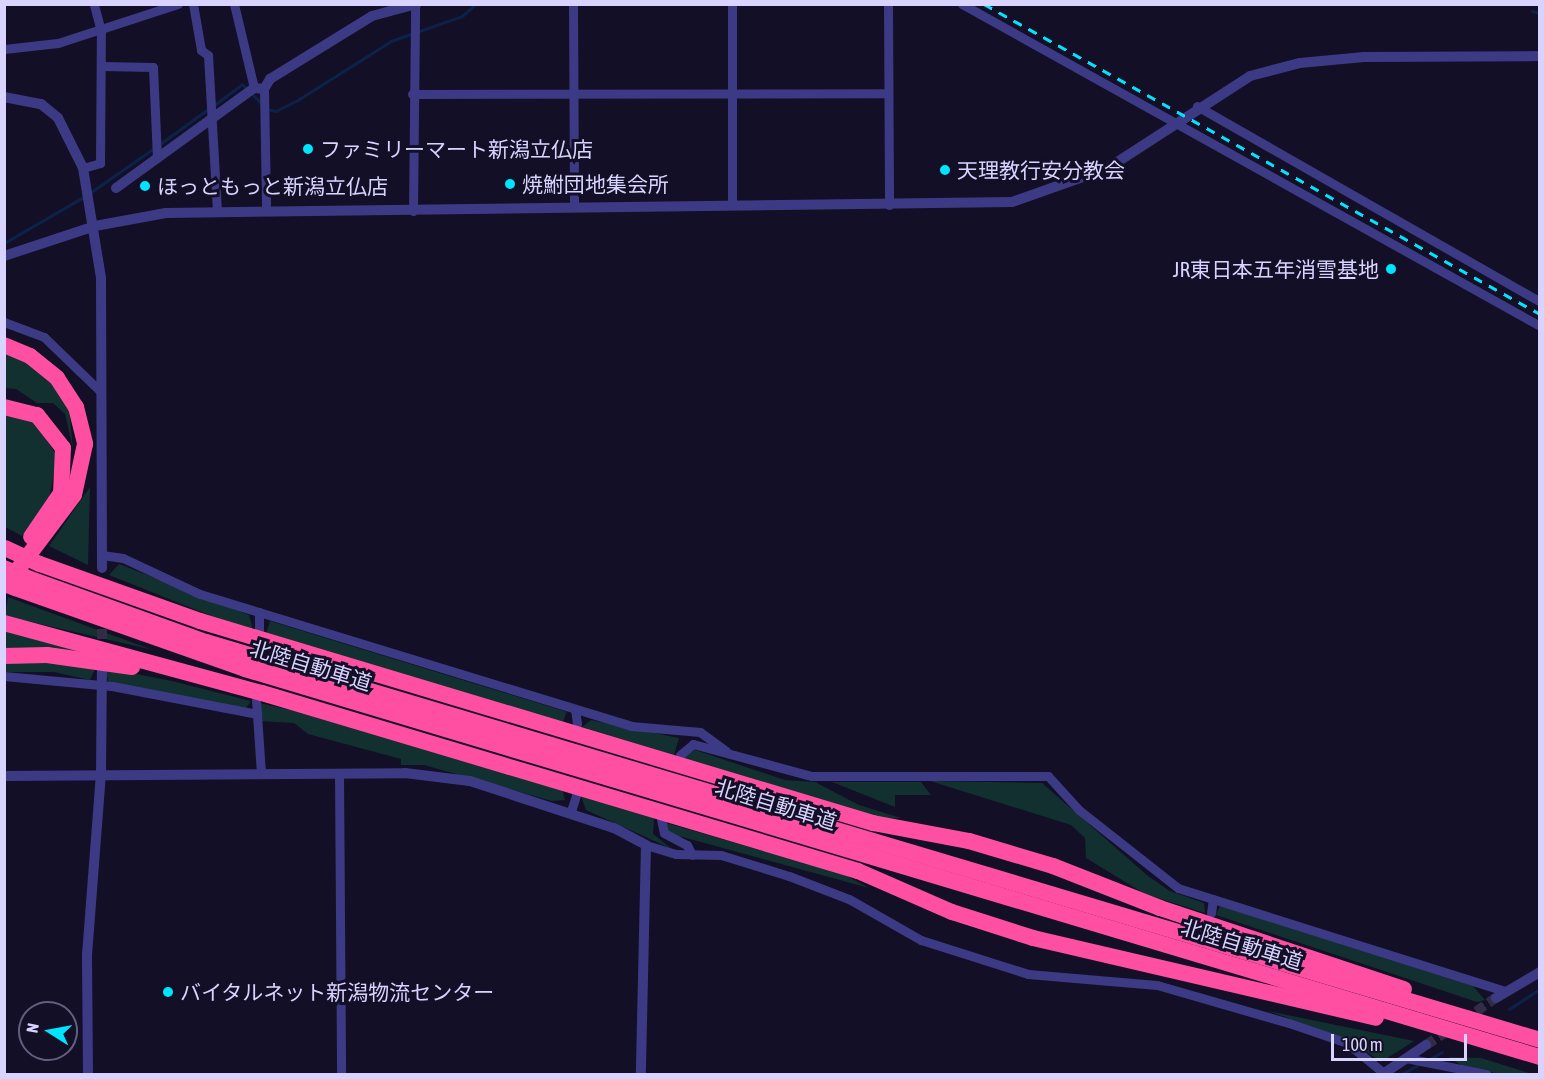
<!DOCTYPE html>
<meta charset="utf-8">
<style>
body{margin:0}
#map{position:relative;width:1544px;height:1079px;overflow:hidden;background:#130f26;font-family:"Asap Condensed","Noto Sans JP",sans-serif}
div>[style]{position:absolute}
.green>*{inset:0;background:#12302f;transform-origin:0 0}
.stream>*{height:3px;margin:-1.5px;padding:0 1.5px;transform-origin:1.5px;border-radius:1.5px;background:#0c2248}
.tertiary-tunnel>*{height:10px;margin-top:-5px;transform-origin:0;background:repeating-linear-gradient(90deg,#312d47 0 10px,transparent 0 15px)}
.minor>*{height:9px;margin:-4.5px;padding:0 4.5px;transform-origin:4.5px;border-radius:4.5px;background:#3d3a85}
.tertiary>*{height:10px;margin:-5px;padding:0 5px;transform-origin:5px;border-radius:5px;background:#3d3a85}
.motorway>*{height:16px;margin:-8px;padding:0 8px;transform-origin:8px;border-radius:8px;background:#ff4fa3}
.rail>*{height:3px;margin-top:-1.5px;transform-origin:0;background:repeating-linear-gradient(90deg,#00e5ff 0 9px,transparent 0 17px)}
.motorway-bridge>*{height:16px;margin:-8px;padding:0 8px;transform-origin:8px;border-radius:8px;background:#ff4fa3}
.dots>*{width:16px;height:16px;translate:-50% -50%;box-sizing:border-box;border:3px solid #130f26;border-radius:50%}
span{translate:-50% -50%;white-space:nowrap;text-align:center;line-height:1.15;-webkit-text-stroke:6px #130f26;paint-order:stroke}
.poi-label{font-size:21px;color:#d9d4ff}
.left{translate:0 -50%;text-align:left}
.right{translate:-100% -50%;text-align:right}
.street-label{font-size:21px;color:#d9d4ff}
.frame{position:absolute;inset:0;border:6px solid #d9d4ff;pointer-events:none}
.north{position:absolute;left:18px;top:1001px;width:60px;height:60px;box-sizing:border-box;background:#130f26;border:2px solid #625e7d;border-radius:50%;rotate:281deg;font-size:16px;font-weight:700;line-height:24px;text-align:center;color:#d9d4ff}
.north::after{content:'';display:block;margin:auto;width:21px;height:27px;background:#00e5ff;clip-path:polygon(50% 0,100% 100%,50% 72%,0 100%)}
.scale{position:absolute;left:1331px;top:1034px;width:136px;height:27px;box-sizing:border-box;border:3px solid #d9d4ff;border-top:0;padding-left:8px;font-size:18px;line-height:21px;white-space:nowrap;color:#d9d4ff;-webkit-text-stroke:4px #130f26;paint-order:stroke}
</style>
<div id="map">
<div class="green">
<div style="clip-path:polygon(5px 351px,26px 360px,55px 384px,69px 407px,73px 449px,65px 414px,53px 403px,37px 403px,16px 389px,5px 388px)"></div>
<div style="clip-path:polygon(4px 413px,35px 422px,57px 456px,49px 500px,22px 536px,5px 527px)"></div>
<div style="clip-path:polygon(90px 487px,88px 565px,49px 546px)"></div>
<div style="clip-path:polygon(119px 564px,249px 615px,254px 633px,109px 575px)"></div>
<div style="clip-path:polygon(8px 597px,43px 610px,153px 650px,5px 616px)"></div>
<div style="left:270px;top:621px;width:310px;height:15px;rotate:17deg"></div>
<div style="clip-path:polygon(5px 631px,88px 650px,83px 654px,5px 651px)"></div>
<div style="clip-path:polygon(12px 660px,96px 667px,90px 680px,54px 672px,5px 672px,4px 661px)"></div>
<div style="clip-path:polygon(105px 668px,172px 681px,251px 701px,244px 711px,109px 684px)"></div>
<div style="clip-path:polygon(259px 703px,341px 721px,562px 789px,565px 800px,552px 801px,424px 765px,401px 765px,401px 759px,308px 734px,294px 723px,259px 721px)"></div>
<div style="clip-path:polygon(591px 720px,679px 738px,674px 755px,582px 727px)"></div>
<div style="clip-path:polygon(695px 750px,785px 780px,815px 782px,859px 805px,901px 818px,881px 818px,682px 758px)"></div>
<div style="clip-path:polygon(930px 781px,1042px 783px,1148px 876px,1170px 891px,1204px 903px,1205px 913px,1145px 894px,1086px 858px,1085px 838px,1071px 825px)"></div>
<div style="clip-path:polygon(832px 782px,921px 782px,931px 795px,895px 795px,895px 807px)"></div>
<div style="clip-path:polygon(580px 793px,654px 818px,653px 834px,672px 849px,586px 810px)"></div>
<div style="clip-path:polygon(663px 822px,843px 874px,869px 888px,668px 833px)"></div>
<div style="clip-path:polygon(1220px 906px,1473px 986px,1485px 1000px,1477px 1002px,1216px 915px)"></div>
<div style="clip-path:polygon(1268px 1011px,1414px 1041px,1381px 1062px,1350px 1040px)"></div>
<div style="clip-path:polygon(1449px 1057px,1481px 1058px,1532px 1074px,1500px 1074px,1462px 1066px)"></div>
</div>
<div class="stream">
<div style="left:1532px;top:11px;width:8px;rotate:14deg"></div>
<div style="left:213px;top:106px;width:36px;rotate:-37deg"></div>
<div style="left:242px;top:84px;width:27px;rotate:45deg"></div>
<div style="left:267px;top:109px;width:9px;rotate:13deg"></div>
<div style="left:276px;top:111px;width:22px;rotate:-27deg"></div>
<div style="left:296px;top:101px;width:112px;rotate:-32.3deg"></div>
<div style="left:391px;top:41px;width:75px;rotate:-19.4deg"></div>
<div style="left:462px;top:16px;width:18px;rotate:-41deg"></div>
<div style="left:160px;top:144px;width:59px;rotate:-36.1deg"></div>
<div style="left:91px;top:192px;width:77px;rotate:-34.9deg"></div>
<div style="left:4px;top:243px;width:94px;rotate:-30.1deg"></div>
<div style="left:1509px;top:1009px;width:37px;rotate:-33deg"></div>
<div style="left:1428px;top:1060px;width:16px;rotate:-30deg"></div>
<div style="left:1402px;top:1074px;width:20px;rotate:-30deg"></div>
</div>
<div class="tertiary-tunnel">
<div style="left:102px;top:654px;width:41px;rotate:-90deg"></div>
<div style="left:1464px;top:1020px;width:39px;rotate:-35deg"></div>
<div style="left:1426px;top:1045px;width:30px;rotate:-33deg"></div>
</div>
<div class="minor">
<div style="left:193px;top:4px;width:47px;rotate:80.1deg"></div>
<div style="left:201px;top:50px;width:9px;rotate:36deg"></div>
<div style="left:208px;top:55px;width:156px;rotate:86.7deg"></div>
<div style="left:234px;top:4px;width:86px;rotate:76.6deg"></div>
<div style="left:573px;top:4px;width:202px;rotate:89.7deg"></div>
<div style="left:732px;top:4px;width:201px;rotate:90deg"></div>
<div style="left:888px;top:4px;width:201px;rotate:89.7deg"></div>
<div style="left:962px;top:4px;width:662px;rotate:29.12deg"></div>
<div style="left:4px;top:49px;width:54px;rotate:-6.3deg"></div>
<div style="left:58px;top:43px;width:126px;rotate:-18deg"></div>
<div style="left:101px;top:66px;width:52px;rotate:1.1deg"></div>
<div style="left:153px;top:67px;width:91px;rotate:87.5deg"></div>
<div style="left:264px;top:89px;width:120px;rotate:89deg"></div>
<div style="left:412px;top:94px;width:476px;rotate:-0.1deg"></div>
<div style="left:1197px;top:106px;width:395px;rotate:29.7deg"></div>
<div style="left:83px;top:168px;width:18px;rotate:-16deg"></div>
<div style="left:100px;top:163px;width:132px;rotate:-89.6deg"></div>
<div style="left:101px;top:31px;width:28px;rotate:-105deg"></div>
<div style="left:413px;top:211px;width:206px;rotate:-89.4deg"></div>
<div style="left:4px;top:322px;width:43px;rotate:20.6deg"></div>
<div style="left:44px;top:337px;width:79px;rotate:44deg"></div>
<div style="left:102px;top:555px;width:21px;rotate:8deg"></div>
<div style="left:123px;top:558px;width:85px;rotate:25.1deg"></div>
<div style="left:200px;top:594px;width:451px;rotate:17deg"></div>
<div style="left:631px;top:726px;width:69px;rotate:5deg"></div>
<div style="left:700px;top:732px;width:32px;rotate:36deg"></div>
<div style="left:259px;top:612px;width:18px;rotate:90deg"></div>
<div style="left:4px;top:676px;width:108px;rotate:5.3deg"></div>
<div style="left:112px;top:686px;width:148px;rotate:10.9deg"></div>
<div style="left:256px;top:700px;width:73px;rotate:86.1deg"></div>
<div style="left:575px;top:709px;width:15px;rotate:82deg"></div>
<div style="left:680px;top:755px;width:17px;rotate:-40deg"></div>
<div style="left:693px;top:744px;width:123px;rotate:15.1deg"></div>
<div style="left:812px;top:776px;width:236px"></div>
<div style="left:1048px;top:776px;width:46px;rotate:47.6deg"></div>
<div style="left:1079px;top:810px;width:126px;rotate:38.2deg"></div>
<div style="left:1178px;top:888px;width:343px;rotate:17.5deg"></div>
<div style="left:339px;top:773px;width:301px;rotate:89.6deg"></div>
<div style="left:571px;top:811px;width:19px;rotate:-72deg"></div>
<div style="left:661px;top:819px;width:14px;rotate:78deg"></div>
<div style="left:664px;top:833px;width:26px;rotate:28deg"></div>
<div style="left:687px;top:845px;width:11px;rotate:63deg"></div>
<div style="left:646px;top:845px;width:31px;rotate:17deg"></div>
<div style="left:676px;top:854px;width:45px;rotate:1.3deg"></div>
<div style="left:721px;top:855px;width:71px;rotate:17.2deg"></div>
<div style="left:789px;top:876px;width:64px;rotate:21deg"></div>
<div style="left:849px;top:899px;width:83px;rotate:29.7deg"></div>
<div style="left:921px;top:940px;width:112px;rotate:17.6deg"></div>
<div style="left:1028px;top:974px;width:129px;rotate:4.9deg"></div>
<div style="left:1157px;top:985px;width:137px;rotate:16.1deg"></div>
<div style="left:1289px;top:1023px;width:61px;rotate:19deg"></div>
<div style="left:1347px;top:1043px;width:49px;rotate:39.2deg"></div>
<div style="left:1211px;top:913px;width:14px;rotate:-82deg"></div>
<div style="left:1406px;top:1058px;width:82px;rotate:11.3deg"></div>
</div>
<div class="tertiary">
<div style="left:4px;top:97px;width:38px;rotate:11deg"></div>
<div style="left:41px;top:104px;width:22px;rotate:39deg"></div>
<div style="left:58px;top:118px;width:56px;rotate:63.4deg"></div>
<div style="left:83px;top:168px;width:111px;rotate:80.7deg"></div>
<div style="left:101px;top:278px;width:290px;rotate:89.8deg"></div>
<div style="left:116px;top:188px;width:170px;rotate:-35.9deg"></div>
<div style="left:254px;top:88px;width:10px;rotate:6deg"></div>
<div style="left:264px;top:89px;width:12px;rotate:-59deg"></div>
<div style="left:270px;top:79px;width:120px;rotate:-31.7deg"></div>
<div style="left:372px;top:16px;width:46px;rotate:-15.3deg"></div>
<div style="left:4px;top:256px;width:96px;rotate:-18.2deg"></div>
<div style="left:95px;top:226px;width:72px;rotate:-10.4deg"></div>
<div style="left:166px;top:213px;width:846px;rotate:-0.74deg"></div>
<div style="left:1012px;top:202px;width:102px;rotate:-19.5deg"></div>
<div style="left:1108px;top:168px;width:169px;rotate:-32.9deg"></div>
<div style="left:1250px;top:76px;width:52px;rotate:-14.6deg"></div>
<div style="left:1300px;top:63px;width:64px;rotate:-5.4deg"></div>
<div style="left:1364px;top:57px;width:176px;rotate:-0.3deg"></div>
<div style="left:4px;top:776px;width:401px;rotate:-0.4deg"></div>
<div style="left:405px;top:773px;width:65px;rotate:7deg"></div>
<div style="left:470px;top:781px;width:151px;rotate:18.1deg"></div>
<div style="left:614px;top:828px;width:36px;rotate:28deg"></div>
<div style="left:646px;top:845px;width:229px;rotate:91.3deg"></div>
<div style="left:1496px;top:998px;width:51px;rotate:-30.6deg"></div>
<div style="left:88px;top:1074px;width:119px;rotate:-90.5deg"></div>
<div style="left:87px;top:955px;width:182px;rotate:-85.6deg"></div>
<div style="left:101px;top:774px;width:107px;rotate:-89.5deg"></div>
<div style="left:1383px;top:1074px;width:52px;rotate:-34deg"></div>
</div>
<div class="motorway">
<div style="left:4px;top:345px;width:28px;rotate:23deg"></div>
<div style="left:30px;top:356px;width:35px;rotate:39deg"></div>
<div style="left:57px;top:378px;width:35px;rotate:57deg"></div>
<div style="left:76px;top:407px;width:38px;rotate:76deg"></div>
<div style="left:85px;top:444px;width:52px;rotate:102.2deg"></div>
<div style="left:74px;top:495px;width:91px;rotate:127deg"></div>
<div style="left:4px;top:407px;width:34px;rotate:14deg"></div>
<div style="left:37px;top:415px;width:42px;rotate:51.8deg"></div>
<div style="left:63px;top:448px;width:45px;rotate:92.5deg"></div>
<div style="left:61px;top:493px;width:53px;rotate:124.3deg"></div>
<div style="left:40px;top:564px;width:170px;rotate:19.6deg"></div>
<div style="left:200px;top:621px;width:703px;rotate:16.71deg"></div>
<div style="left:873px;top:823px;width:98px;rotate:10.6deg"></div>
<div style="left:969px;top:841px;width:88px;rotate:16.6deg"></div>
<div style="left:1053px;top:866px;width:115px;rotate:21.4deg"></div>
<div style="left:1160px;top:908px;width:257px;rotate:18.4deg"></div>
<div style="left:25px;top:577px;width:192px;rotate:19.8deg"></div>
<div style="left:206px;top:642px;width:1392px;rotate:16.61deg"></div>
<div style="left:15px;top:588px;width:244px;rotate:19.4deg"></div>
<div style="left:245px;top:669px;width:1352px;rotate:16.68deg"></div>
<div style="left:4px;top:623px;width:267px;rotate:15.2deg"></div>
<div style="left:262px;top:693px;width:622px;rotate:16.63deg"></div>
<div style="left:858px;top:871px;width:103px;rotate:23.6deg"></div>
<div style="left:952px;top:912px;width:85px;rotate:17.8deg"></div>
<div style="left:1033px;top:938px;width:352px;rotate:13.1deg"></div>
<div style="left:4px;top:656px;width:43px;rotate:-1.3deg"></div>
<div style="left:47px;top:655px;width:86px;rotate:8deg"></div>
</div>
<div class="rail">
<div style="left:984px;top:4px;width:637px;rotate:29.14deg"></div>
</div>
<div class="motorway-bridge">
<div style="left:5px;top:548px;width:38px;rotate:25deg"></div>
<div style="left:4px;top:568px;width:23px;rotate:23deg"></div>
<div style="left:4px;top:584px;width:12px;rotate:20deg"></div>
</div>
<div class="dots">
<div style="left:308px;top:149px;background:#00e5ff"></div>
<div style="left:945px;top:170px;background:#00e5ff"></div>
<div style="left:510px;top:184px;background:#00e5ff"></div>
<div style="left:145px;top:186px;background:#00e5ff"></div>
<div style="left:1391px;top:269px;background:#00e5ff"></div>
<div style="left:168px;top:992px;background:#00e5ff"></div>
</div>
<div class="poi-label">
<span class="left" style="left:320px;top:149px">ファミリーマート新潟立仏店</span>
<span class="left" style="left:957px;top:170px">天理教行安分教会</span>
<span class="left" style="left:522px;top:184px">焼鮒団地集会所</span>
<span class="left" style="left:157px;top:186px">ほっともっと新潟立仏店</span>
<span class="right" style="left:1379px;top:269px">JR東日本五年消雪基地</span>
<span class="left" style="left:180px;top:992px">バイタルネット新潟物流センター</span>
</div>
<div class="street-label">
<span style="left:311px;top:665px;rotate:17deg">北陸自動車道</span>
<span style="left:776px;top:804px;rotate:17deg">北陸自動車道</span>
<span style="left:1242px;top:944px;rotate:17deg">北陸自動車道</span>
</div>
<div class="frame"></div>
<div class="north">N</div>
<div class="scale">100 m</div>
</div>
